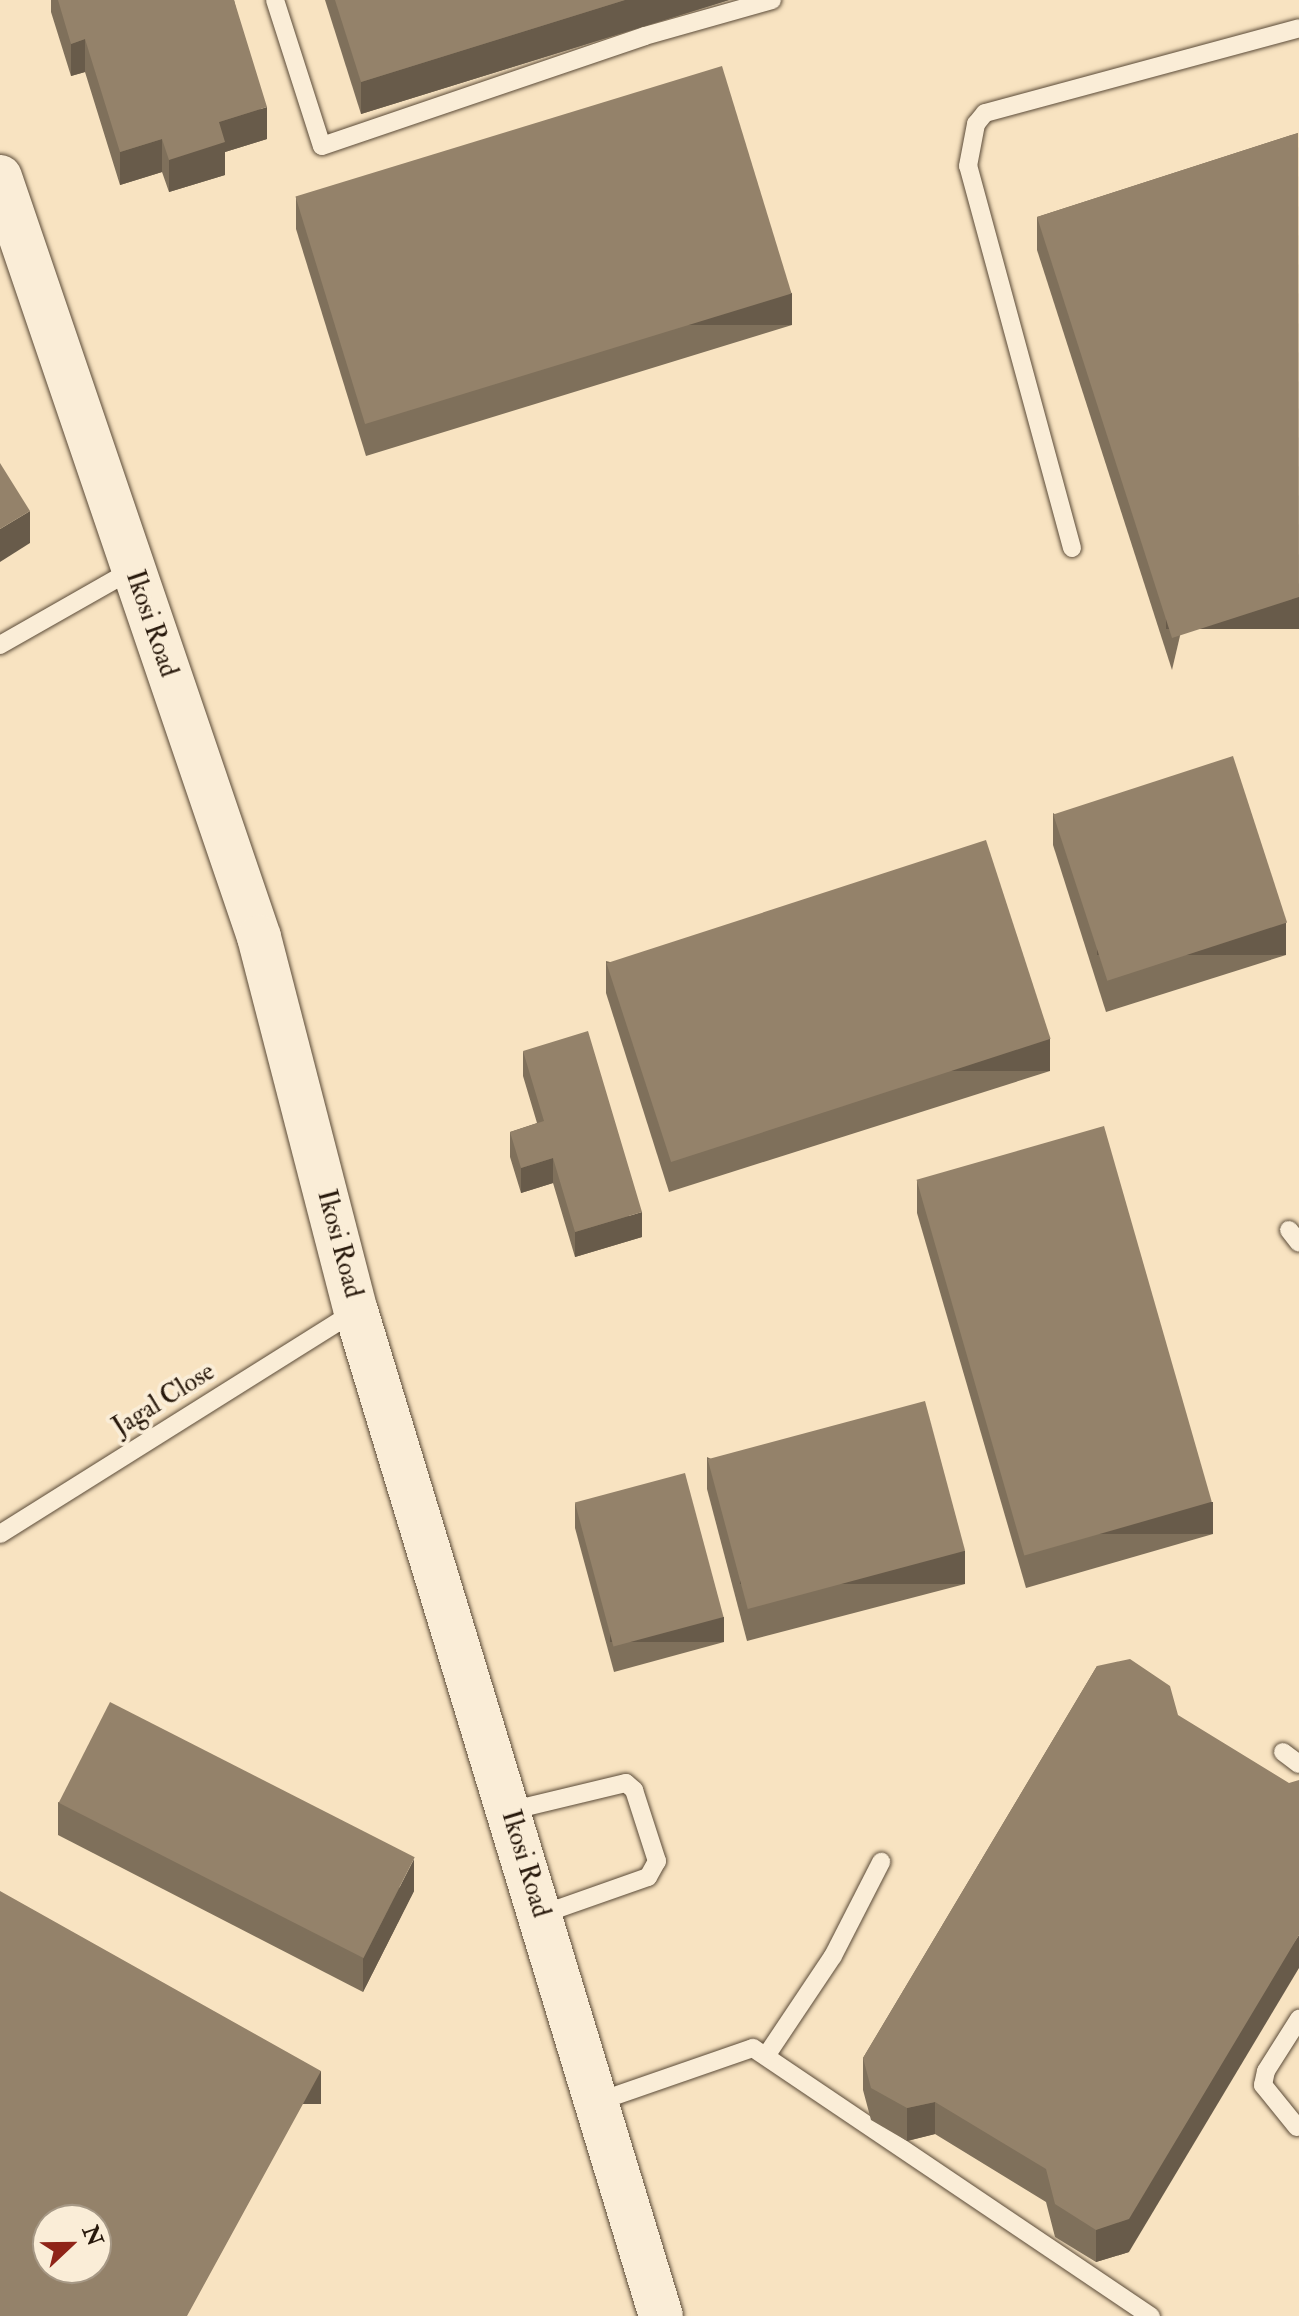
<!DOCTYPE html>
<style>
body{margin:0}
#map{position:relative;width:1299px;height:2316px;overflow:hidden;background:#f8e3c1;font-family:"IM FELL Double Pica",serif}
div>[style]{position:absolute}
.roads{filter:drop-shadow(0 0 2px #5b4b38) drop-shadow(0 0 2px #5b4b38)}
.service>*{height:18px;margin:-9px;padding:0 9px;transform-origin:9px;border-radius:9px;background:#faedd7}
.tertiary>*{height:44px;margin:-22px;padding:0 22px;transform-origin:22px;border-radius:22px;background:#faedd7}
.wall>*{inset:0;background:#7f705b}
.shaded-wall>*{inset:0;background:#685b4a;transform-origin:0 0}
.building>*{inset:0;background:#94826a;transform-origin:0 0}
span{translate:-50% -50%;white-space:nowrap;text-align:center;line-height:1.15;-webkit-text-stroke:8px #faedd7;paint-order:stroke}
.street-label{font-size:26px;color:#27180b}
.north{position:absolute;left:32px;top:2204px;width:80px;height:80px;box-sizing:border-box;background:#faedd7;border:2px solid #a69885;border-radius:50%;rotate:68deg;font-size:22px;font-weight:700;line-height:32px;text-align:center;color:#27180b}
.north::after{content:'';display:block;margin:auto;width:28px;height:36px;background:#8f2418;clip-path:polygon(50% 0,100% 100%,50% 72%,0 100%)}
</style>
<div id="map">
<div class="roads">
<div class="service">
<div style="left:275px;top:0;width:153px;rotate:72.2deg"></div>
<div style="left:322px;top:146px;width:341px;rotate:-18.8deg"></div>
<div style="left:645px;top:36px;width:132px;rotate:-15.8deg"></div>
<div style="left:1072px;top:548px;width:396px;rotate:-105.2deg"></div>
<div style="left:968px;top:166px;width:43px;rotate:-79.2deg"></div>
<div style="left:976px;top:124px;width:14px;rotate:-51deg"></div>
<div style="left:985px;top:113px;width:325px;rotate:-15.1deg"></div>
<div style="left:0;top:645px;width:152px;rotate:-29.6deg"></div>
<div style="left:1289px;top:1230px;width:16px;rotate:52deg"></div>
<div style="left:0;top:1534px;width:420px;rotate:-32.1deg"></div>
<div style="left:1283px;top:1752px;width:20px;rotate:37deg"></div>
<div style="left:509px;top:1811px;width:120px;rotate:-13.5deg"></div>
<div style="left:626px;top:1783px;width:11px;rotate:41deg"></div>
<div style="left:634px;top:1790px;width:75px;rotate:72.1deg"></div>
<div style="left:657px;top:1861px;width:18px;rotate:119deg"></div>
<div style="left:648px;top:1877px;width:114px;rotate:160.6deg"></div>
<div style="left:766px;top:2056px;width:120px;rotate:-56.2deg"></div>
<div style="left:833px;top:1956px;width:106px;rotate:-62.9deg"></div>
<div style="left:597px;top:2102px;width:165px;rotate:-19.1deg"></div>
<div style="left:753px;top:2048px;width:480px;rotate:34deg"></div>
<div style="left:1297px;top:2127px;width:54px;rotate:-129deg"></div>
<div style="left:1263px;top:2085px;width:14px;rotate:-78deg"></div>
<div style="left:1266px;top:2071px;width:62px;rotate:-57.6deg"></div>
</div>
<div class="tertiary">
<div style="left:0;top:177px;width:803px;rotate:71.18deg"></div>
<div style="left:259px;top:937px;width:386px;rotate:75.5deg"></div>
<div style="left:356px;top:1311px;width:1050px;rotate:73.12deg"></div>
</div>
</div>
<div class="wall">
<div style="clip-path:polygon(51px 0,234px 0,267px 139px,225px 152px,225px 175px,169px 192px,162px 172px,120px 185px,85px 72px,71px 76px,51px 12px)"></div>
<div style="clip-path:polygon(325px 0,729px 0,361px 114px)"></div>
<div style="clip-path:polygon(1298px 133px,1172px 670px,1037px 250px,1037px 217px)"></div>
<div style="clip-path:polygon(296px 197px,792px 325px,366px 456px,296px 229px)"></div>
<div style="clip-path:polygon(1053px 813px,1286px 955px,1106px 1012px,1053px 845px)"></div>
<div style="clip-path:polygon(606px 961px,1050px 1071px,669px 1192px,606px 993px)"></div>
<div style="clip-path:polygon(523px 1051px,642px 1237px,575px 1257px,553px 1183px,521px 1193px,510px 1157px,510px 1132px,537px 1123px,523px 1076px)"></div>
<div style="clip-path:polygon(917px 1180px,1213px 1534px,1026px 1588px,917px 1213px)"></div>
<div style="clip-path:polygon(707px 1457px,965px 1584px,747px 1641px,707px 1489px)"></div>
<div style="clip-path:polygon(575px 1503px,724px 1642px,614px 1672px,575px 1528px)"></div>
<div style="clip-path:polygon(1097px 1666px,1129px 2252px,1096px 2262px,1055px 2237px,1046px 2202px,935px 2134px,907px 2141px,871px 2120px,863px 2090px,863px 2058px)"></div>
<div style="clip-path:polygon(58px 1802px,414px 1891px,363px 1992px,58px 1835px)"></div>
</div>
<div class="shaded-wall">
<div style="clip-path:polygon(625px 0,729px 0,361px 114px,361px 82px)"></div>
<div style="clip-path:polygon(85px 39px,85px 72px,71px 76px,71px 44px)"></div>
<div style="clip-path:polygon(267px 107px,267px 139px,225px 152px,225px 175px,169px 192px,169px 160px,219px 122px)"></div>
<div style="clip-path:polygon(162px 139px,162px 172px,120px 185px,120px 152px)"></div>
<div style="left:792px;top:293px;width:32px;height:446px;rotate:90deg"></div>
<div style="clip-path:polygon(30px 511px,30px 543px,0 562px,0 529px)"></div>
<div style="left:1299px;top:597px;width:32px;height:133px;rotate:90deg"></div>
<div style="left:1286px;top:923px;width:32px;height:189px;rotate:90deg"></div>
<div style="left:1050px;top:1039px;width:32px;height:399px;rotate:90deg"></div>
<div style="clip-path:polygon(553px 1158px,553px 1183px,521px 1193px,521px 1168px)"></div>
<div style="clip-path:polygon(642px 1212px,642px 1237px,575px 1257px,575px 1232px)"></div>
<div style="left:1213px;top:1502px;width:32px;height:195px;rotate:90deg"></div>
<div style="left:965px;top:1551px;width:33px;height:225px;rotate:90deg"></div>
<div style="left:724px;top:1617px;width:25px;height:114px;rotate:90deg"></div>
<div style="clip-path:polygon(414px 1859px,414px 1891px,363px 1992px,363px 1959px)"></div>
<div style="clip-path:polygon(1299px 1935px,1299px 1968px,1129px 2252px,1096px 2262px,1096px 2230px)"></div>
<div style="left:321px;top:2071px;width:33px;height:279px;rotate:90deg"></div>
<div style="clip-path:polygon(935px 2102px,935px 2134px,907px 2141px,907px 2108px)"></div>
</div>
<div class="building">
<div style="clip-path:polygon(58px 0,234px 0,267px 107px,219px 122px,225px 142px,169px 160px,162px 139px,120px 152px,85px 39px,71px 44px)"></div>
<div style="clip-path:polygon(335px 0,625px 0,361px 82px)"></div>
<div style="left:722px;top:66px;width:238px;height:446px;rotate:73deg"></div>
<div style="clip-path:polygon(1298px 133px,1299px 597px,1172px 638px,1037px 217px)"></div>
<div style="clip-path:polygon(0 463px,30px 511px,0 529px)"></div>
<div style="left:1233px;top:756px;width:175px;height:189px;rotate:72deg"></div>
<div style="left:986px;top:840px;width:209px;height:399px;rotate:72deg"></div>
<div style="clip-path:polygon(588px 1031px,642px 1212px,575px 1232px,553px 1158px,521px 1168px,510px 1132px,544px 1121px,523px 1051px)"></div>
<div style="left:1104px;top:1126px;width:391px;height:195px;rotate:74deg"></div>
<div style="left:925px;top:1401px;width:155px;height:225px;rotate:75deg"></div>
<div style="left:685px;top:1473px;width:149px;height:114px;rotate:75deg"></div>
<div style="clip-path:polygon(1130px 1659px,1170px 1686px,1178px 1715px,1289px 1783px,1299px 1780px,1299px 1935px,1129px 2219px,1096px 2230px,1055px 2204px,1046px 2169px,935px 2102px,907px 2108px,871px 2088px,863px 2058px,1097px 1666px)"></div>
<div style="left:110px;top:1702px;width:342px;height:113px;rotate:27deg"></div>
<div style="clip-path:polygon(evenodd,0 1891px,321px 2071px,187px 2316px,0 2316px,0 1891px,48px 2220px,96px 2220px,96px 2268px,48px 2268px,48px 2220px)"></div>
</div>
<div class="street-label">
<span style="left:151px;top:624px;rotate:71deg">Ikosi Road</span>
<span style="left:339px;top:1244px;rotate:75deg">Ikosi Road</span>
<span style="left:164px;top:1400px;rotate:-32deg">Jagal Close</span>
<span style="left:525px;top:1864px;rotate:73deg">Ikosi Road</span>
</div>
<div class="north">N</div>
</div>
